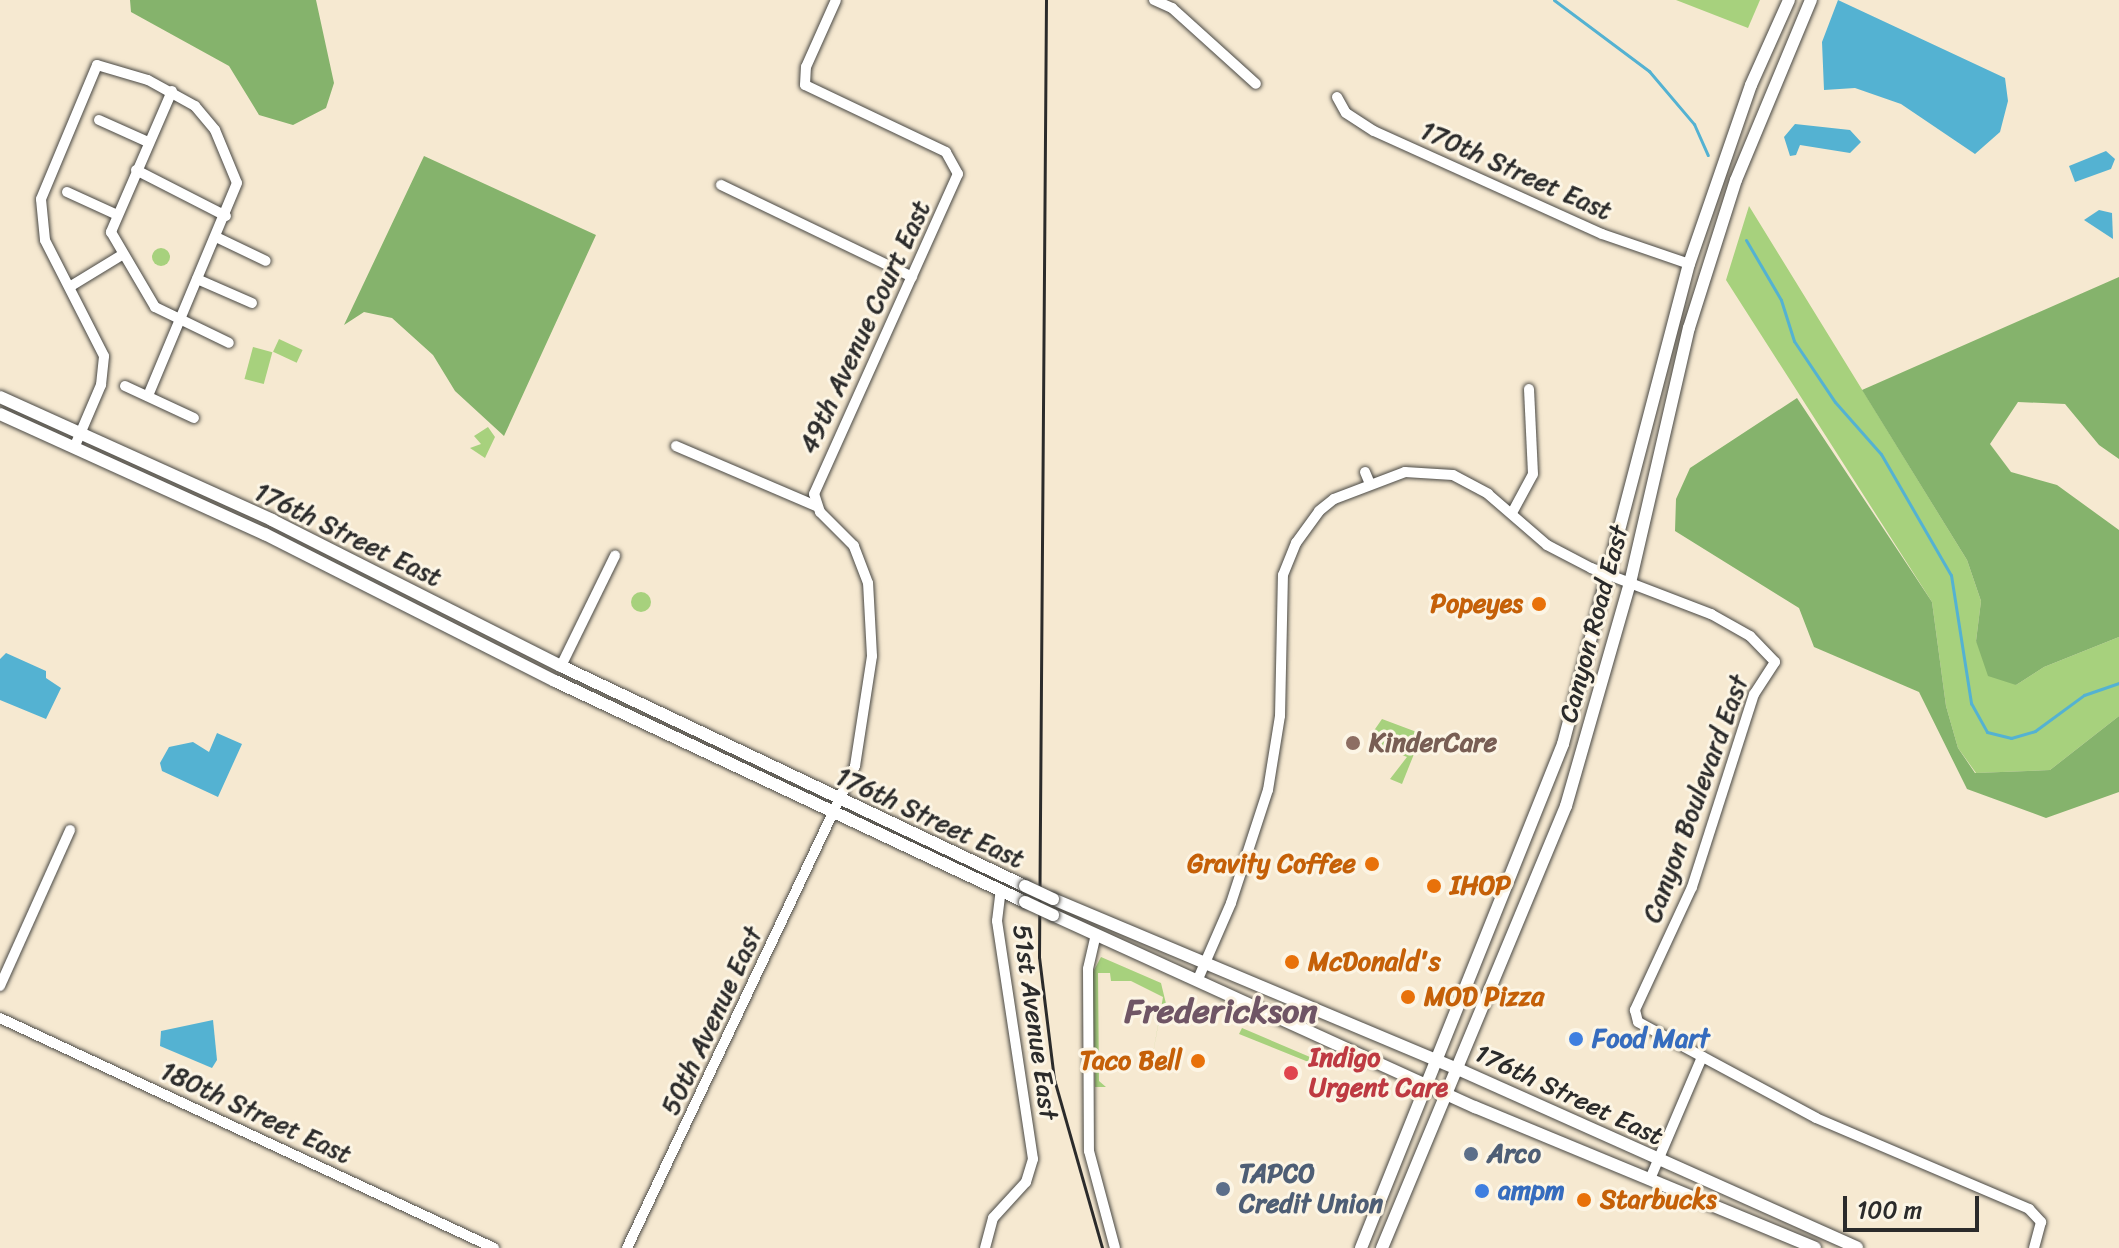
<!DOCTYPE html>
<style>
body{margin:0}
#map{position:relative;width:2119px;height:1248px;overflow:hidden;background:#f6e9d1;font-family:Sriracha,sans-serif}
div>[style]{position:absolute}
.green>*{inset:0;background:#a7d17d;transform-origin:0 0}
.round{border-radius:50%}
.forest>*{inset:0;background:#85b36c}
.water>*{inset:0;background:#54b2d2}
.stream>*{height:3px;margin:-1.5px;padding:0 1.5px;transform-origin:1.5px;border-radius:1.5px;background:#54b2d2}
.roads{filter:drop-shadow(0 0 2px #494844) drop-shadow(0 0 2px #494844)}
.minor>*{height:10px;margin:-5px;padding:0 5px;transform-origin:5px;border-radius:5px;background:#fff}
.major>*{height:12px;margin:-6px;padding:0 6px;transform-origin:6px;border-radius:6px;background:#fff}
.rail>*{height:3px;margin:-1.5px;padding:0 1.5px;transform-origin:1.5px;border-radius:1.5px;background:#2b2b2b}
.bridges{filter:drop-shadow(0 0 2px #494844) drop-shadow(0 0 2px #494844)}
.major-bridge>*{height:12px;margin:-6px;padding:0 6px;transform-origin:6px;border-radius:6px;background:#fff}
.dots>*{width:22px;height:22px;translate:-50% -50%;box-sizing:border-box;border:4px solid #fcf5e5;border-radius:50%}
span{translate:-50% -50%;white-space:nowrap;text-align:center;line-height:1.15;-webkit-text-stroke:6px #fcf5e5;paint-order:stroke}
.street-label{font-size:26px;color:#2b2b2b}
.food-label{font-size:26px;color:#c56008;font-weight:700}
.right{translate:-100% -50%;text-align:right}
.left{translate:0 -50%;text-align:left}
.education-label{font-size:26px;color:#785e54;font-weight:700}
.shop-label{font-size:26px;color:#366cbe;font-weight:700}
.health-label{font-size:26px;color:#be3a42;font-weight:700}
.service-label{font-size:26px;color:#4e5e75;font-weight:700}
.district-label{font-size:34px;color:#6f5565;font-weight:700}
.scale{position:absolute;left:1843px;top:1196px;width:136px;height:36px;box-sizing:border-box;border:4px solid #2b2b2b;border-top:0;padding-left:10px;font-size:24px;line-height:28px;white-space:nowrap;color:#2b2b2b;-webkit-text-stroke:6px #fcf5e5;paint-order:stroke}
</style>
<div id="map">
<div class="green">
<div style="clip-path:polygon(1676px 0,1760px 0,1748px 28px)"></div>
<div style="clip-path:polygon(1749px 206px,1967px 560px,1981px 601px,1976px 641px,2016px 685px,2044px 667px,2119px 637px,2119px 716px,2050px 770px,1976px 773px,1958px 748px,1946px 706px,1932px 602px,1726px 280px)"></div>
<div class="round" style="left:152px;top:248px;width:18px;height:18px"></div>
<div style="left:279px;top:339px;width:26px;height:14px;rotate:25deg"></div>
<div style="left:253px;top:347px;width:20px;height:33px;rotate:15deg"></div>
<div style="clip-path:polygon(488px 427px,495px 437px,485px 458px,470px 448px,481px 444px,474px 436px)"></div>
<div class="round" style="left:631px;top:592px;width:20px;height:20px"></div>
<div style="clip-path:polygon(1382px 719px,1422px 734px,1402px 784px,1390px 779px,1407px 757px,1378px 745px,1379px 737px,1373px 732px)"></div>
<div style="clip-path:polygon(1101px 957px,1161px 983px,1168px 1012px,1158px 1026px,1152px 1059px,1163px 997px,1131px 981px,1111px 981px,1110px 973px,1098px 973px,1099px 1081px,1106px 1087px,1095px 1087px,1092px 974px)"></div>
<div style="clip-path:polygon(1242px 1028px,1317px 1060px,1311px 1070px,1311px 1063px,1239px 1034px)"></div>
</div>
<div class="forest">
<div style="clip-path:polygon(130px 0,316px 0,334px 83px,326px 108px,293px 125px,259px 115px,229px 66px,131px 12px)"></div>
<div style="clip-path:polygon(424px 156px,596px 235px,504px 436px,455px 391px,433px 355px,392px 318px,364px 312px,344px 325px)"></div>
<div style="clip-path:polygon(2119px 277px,2119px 459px,2099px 445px,2065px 404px,2018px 402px,1990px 444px,2011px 472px,2057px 485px,2119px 530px,2119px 637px,2044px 667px,2016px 685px,1988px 676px,1976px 641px,1981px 601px,1967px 560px,1862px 390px)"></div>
<div style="clip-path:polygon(1797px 398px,1932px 602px,1946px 706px,1958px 748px,1975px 773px,2050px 770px,2119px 716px,2119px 792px,2046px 818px,1967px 789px,1919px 692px,1814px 647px,1799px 608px,1675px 531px,1676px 499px,1690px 468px)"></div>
</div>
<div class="water">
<div style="clip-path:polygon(1838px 0,2005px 78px,2008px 101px,2000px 132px,1975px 154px,1901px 104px,1855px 88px,1824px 90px,1822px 42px)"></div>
<div style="clip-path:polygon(1795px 124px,1850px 130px,1861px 142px,1850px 153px,1800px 145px,1796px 155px,1790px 156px,1784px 137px)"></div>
<div style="clip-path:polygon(2106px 151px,2115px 159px,2111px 169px,2075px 182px,2069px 166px)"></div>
<div style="clip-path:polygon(2099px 210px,2112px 213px,2113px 239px,2084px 220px)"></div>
<div style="clip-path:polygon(6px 653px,46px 671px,46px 678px,61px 688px,46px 719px,0 700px,0 659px)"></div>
<div style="clip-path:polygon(217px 733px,242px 744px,218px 797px,162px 771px,160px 763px,169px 747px,193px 742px,209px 752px)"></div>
<div style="clip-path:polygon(213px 1020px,217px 1060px,212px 1068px,160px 1046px,161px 1031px)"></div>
</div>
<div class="stream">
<div style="left:1554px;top:0;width:119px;rotate:36.8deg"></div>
<div style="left:1649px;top:71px;width:70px;rotate:49.7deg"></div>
<div style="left:1694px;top:124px;width:34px;rotate:66deg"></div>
<div style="left:1746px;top:240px;width:69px;rotate:59.7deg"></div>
<div style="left:1781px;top:300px;width:43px;rotate:72.4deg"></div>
<div style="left:1794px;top:341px;width:73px;rotate:56.1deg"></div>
<div style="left:1835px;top:402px;width:69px;rotate:48.5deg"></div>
<div style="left:1881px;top:454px;width:140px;rotate:60deg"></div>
<div style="left:1951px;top:575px;width:130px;rotate:81.1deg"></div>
<div style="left:1971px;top:703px;width:33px;rotate:61deg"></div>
<div style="left:1987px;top:732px;width:25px;rotate:14deg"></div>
<div style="left:2011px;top:738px;width:25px;rotate:-16deg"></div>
<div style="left:2035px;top:731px;width:61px;rotate:-36.3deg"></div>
<div style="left:2084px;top:695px;width:37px;rotate:-19deg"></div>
</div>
<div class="roads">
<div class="minor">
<div style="left:1154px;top:0;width:20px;rotate:24deg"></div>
<div style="left:1172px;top:8px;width:113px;rotate:42.1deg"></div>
<div style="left:172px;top:91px;width:154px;rotate:113.4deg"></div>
<div style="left:111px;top:232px;width:87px;rotate:59.6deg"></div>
<div style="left:155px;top:307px;width:82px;rotate:25.9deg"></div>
<div style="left:1337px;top:97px;width:18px;rotate:61deg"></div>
<div style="left:1346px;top:113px;width:33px;rotate:33deg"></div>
<div style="left:1374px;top:131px;width:250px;rotate:24.3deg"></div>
<div style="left:1602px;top:234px;width:92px;rotate:19deg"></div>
<div style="left:99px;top:120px;width:54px;rotate:24.2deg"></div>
<div style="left:136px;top:170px;width:101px;rotate:27.1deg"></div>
<div style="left:721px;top:185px;width:212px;rotate:25.7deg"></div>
<div style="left:67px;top:192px;width:53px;rotate:24.6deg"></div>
<div style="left:216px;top:237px;width:55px;rotate:25.6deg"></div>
<div style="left:197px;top:279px;width:60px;rotate:23.6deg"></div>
<div style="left:71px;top:286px;width:60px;rotate:-31.3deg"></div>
<div style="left:125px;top:386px;width:76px;rotate:24.9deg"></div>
<div style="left:676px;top:446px;width:152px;rotate:23.2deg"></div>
<div style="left:74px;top:448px;width:69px;rotate:-66.8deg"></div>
<div style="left:101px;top:385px;width:29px;rotate:-84deg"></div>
<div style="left:104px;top:356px;width:130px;rotate:-117deg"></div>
<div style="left:45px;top:240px;width:41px;rotate:-95.6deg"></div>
<div style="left:41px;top:199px;width:145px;rotate:-67.3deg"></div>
<div style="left:97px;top:65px;width:53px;rotate:16.4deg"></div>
<div style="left:148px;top:80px;width:54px;rotate:29deg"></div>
<div style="left:195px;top:106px;width:31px;rotate:50deg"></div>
<div style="left:215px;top:130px;width:57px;rotate:67.5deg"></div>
<div style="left:237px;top:183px;width:231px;rotate:112.7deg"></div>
<div style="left:1365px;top:472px;width:13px;rotate:67deg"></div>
<div style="left:1512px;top:513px;width:44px;rotate:-61.7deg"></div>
<div style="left:1533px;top:474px;width:85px;rotate:-92.7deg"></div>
<div style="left:561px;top:666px;width:123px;rotate:-63.9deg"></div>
<div style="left:1096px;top:934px;width:36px;rotate:103deg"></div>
<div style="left:1088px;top:969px;width:182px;rotate:89.7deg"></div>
<div style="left:1089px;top:1151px;width:100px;rotate:75deg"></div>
<div style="left:1198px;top:979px;width:83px;rotate:-66.5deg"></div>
<div style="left:1231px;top:903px;width:119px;rotate:-71.9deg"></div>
<div style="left:1268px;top:790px;width:75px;rotate:-80.8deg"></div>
<div style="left:1280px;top:716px;width:141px;rotate:-88.8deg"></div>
<div style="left:1283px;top:575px;width:35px;rotate:-68deg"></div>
<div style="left:1296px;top:543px;width:39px;rotate:-54deg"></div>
<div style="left:1319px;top:511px;width:19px;rotate:-39deg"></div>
<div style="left:1334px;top:499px;width:76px;rotate:-20.8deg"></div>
<div style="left:1405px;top:472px;width:48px;rotate:3.6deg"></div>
<div style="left:1453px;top:475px;width:40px;rotate:28deg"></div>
<div style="left:1488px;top:494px;width:78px;rotate:40.8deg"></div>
<div style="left:1547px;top:545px;width:50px;rotate:27.6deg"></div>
<div style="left:1591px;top:568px;width:129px;rotate:21deg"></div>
<div style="left:1711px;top:614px;width:45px;rotate:29.4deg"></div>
<div style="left:1750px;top:636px;width:36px;rotate:46deg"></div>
<div style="left:1775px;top:662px;width:38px;rotate:123deg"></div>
<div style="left:1754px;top:694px;width:203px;rotate:107.8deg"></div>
<div style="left:1692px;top:887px;width:136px;rotate:114.9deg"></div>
<div style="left:1635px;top:1010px;width:12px;rotate:76deg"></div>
<div style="left:1638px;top:1022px;width:202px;rotate:28.3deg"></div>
<div style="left:1816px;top:1118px;width:232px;rotate:23.1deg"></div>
<div style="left:2029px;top:1209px;width:18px;rotate:47deg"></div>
<div style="left:2041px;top:1222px;width:27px;rotate:105deg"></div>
<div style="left:0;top:986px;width:171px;rotate:-65.8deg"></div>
<div style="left:0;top:1018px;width:545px;rotate:24.97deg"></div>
<div style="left:1650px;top:1179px;width:133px;rotate:-66.9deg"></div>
<div style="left:627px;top:1248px;width:533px;rotate:-64.68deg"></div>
<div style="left:855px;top:766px;width:111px;rotate:-81.2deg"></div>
<div style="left:872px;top:656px;width:73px;rotate:-93.1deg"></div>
<div style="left:868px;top:583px;width:40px;rotate:-111deg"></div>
<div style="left:854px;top:546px;width:48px;rotate:-135deg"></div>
<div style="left:820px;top:512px;width:19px;rotate:-108deg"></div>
<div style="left:814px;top:494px;width:351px;rotate:-65.8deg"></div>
<div style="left:958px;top:174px;width:25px;rotate:-119deg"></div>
<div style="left:946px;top:152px;width:156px;rotate:-154.6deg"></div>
<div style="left:805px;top:85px;width:18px;rotate:-87deg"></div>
<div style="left:806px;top:67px;width:73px;rotate:-65.9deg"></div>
<div style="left:985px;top:1248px;width:31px;rotate:-75deg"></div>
<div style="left:993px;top:1218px;width:49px;rotate:-47.5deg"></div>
<div style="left:1026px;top:1182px;width:24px;rotate:-73deg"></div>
<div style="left:1033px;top:1159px;width:241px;rotate:-98.6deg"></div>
<div style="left:997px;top:921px;width:31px;rotate:-83deg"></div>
</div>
<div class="major">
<div style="left:0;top:397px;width:299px;rotate:24.3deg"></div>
<div style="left:272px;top:520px;width:324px;rotate:26.8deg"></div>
<div style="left:561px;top:666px;width:514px;rotate:25.37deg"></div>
<div style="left:0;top:414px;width:291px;rotate:24.4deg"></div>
<div style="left:265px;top:534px;width:325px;rotate:26.9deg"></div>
<div style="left:555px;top:681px;width:519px;rotate:25.18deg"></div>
<div style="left:1053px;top:899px;width:441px;rotate:22.8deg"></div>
<div style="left:1460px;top:1070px;width:435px;rotate:24.1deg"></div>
<div style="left:1053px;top:915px;width:464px;rotate:24.5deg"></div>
<div style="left:1475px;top:1107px;width:368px;rotate:22.5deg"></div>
<div style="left:1361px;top:1248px;width:543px;rotate:-68.16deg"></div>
<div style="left:1563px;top:744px;width:496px;rotate:-75.3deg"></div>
<div style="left:1689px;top:264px;width:189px;rotate:-70.9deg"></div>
<div style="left:1751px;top:85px;width:93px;rotate:-65.9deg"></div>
<div style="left:1382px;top:1248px;width:479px;rotate:-67.4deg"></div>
<div style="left:1566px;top:806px;width:232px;rotate:-74deg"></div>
<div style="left:1630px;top:583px;width:262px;rotate:-77deg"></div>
<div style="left:1689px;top:328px;width:155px;rotate:-72.4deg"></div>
<div style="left:1736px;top:180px;width:195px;rotate:-67.4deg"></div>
</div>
</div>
<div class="rail">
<div style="left:1046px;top:0;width:957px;rotate:90.42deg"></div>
<div style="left:1039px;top:957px;width:123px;rotate:83deg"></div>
<div style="left:1054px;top:1079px;width:176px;rotate:74.1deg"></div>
</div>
<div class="bridges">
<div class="major-bridge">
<div style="left:1025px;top:886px;width:31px;rotate:25deg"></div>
<div style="left:1025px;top:902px;width:31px;rotate:25deg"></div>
</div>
</div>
<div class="dots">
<div style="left:1539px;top:604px;background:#e8710a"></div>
<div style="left:1353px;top:743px;background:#8d6e63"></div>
<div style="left:1372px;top:864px;background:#e8710a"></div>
<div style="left:1434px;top:886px;background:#e8710a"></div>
<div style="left:1292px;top:962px;background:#e8710a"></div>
<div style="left:1408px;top:997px;background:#e8710a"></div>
<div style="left:1576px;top:1039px;background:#3f7fe0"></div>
<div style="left:1198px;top:1061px;background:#e8710a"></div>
<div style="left:1291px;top:1073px;background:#e0444e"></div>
<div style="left:1471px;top:1154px;background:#5c6f8a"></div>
<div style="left:1223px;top:1189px;background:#5c6f8a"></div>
<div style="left:1482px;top:1191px;background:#3f7fe0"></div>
<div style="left:1584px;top:1200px;background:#e8710a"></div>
</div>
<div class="street-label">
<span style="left:1516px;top:171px;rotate:24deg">170th Street East</span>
<span style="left:865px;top:327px;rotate:-65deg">49th Avenue Court East</span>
<span style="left:348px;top:535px;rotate:26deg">176th Street East</span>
<span style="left:1594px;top:624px;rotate:-75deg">Canyon Road East</span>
<span style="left:1696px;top:799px;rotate:-70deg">Canyon Boulevard East</span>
<span style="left:930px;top:818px;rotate:25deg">176th Street East</span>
<span style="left:712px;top:1021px;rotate:-65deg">50th Avenue East</span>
<span style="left:1035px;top:1022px;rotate:82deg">51st Avenue East</span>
<span style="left:1569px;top:1095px;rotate:25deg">176th Street East</span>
<span style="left:256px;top:1113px;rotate:25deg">180th Street East</span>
</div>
<div class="food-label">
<span class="right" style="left:1523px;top:604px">Popeyes</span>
<span class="right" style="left:1356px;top:864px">Gravity Coffee</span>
<span class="left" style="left:1450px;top:886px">IHOP</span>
<span class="left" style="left:1308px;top:962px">McDonald's</span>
<span class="left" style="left:1424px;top:997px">MOD Pizza</span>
<span class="right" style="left:1182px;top:1061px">Taco Bell</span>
<span class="left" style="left:1600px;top:1200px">Starbucks</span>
</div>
<div class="education-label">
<span class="left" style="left:1369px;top:743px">KinderCare</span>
</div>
<div class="shop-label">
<span class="left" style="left:1592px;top:1039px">Food Mart</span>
<span class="left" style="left:1498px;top:1191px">ampm</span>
</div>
<div class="health-label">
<span class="left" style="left:1309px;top:1073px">Indigo<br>Urgent Care</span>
</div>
<div class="service-label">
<span class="left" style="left:1487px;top:1154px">Arco</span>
<span class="left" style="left:1239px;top:1189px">TAPCO<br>Credit Union</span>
</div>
<div class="district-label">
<span style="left:1221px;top:1012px">Frederickson</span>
</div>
<div class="scale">100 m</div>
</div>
